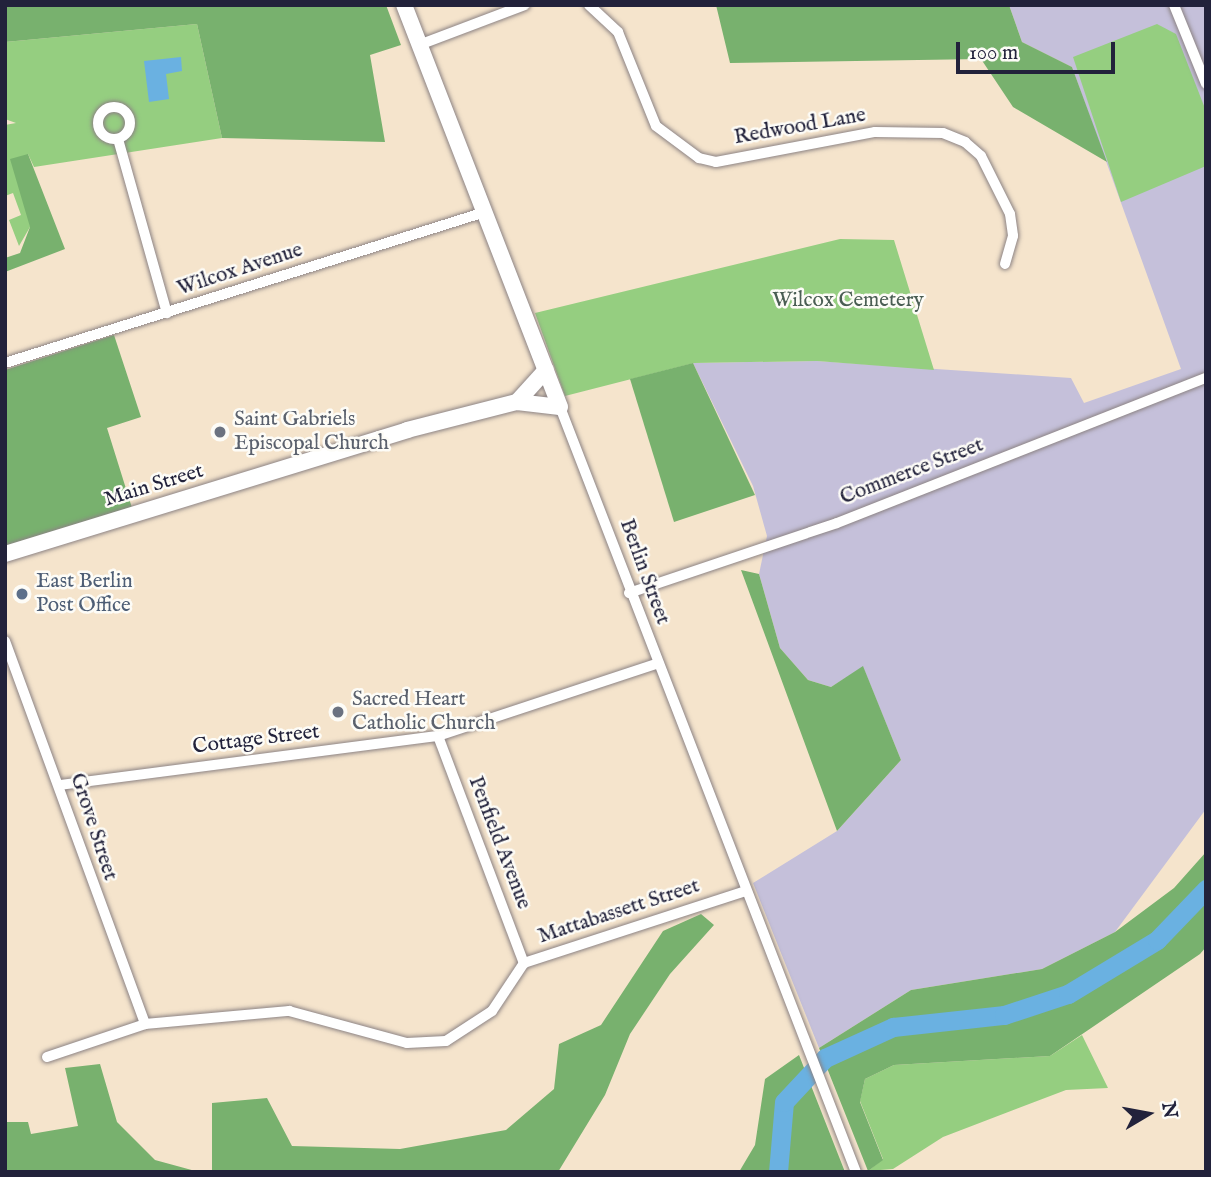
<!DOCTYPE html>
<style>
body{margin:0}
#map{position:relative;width:1211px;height:1177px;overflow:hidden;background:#f5e4cc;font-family:"IM FELL English",serif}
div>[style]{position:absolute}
.industrial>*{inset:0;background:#c5c0da}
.green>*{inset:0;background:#95ce80}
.forest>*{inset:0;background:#78b16e}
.water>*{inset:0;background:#6ab1e1}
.river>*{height:19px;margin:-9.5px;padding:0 9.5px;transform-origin:9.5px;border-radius:9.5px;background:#6ab1e1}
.roads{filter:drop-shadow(0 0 2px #8c8384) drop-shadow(0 0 2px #8c8384)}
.street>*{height:10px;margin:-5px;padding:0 5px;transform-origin:5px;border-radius:5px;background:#fff}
.street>.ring{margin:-5px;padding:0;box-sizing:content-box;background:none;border:10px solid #fff;border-radius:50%}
.secondary>*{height:16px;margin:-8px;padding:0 8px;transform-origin:8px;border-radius:8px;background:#fff}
.dots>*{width:19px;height:19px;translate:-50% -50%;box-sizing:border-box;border:4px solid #fdfcf7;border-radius:50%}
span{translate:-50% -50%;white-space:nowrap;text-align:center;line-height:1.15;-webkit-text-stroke:5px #fdfcf7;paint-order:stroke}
.street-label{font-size:21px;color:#22223b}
.park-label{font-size:21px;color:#4a5e53}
.worship-label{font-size:21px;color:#5b616d}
.left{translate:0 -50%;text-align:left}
.service-label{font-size:21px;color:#4e5e75}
.frame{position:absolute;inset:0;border:7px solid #22223b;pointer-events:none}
.north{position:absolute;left:1113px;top:1079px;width:70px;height:70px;-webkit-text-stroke:5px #fdfcf7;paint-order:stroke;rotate:80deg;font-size:19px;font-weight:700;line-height:28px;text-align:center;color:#22223b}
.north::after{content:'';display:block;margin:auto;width:24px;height:32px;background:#22223b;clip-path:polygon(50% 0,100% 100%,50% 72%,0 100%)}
.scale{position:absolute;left:956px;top:42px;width:159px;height:32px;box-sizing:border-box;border:4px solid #22223b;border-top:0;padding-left:9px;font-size:21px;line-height:24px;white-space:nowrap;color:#22223b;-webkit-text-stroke:5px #fdfcf7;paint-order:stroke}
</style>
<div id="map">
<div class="industrial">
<div style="clip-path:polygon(1009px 5px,1206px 5px,1206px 809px,1115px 932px,1042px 969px,911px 990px,819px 1048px,753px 883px,837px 831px,901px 760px,863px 667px,831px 687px,808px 680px,780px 648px,759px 574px,767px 536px,753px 486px,693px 363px,817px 361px,1071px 378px,1084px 403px,1181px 369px,1072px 67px,1022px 42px)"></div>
</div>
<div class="green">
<div style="clip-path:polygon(197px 24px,222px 138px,34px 167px,28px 154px,30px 227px,19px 246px,9px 220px,21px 215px,13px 193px,5px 196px,5px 125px,16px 123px,5px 119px,5px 42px)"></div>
<div style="clip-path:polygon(1157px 24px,1176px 34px,1206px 111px,1206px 166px,1121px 202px,1073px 57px)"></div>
<div style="clip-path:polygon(840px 239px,894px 240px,934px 370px,817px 361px,694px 363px,565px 396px,535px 313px)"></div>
<div style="clip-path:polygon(1082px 1035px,1108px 1088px,1066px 1090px,943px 1137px,893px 1169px,868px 1171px,883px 1159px,860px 1101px,865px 1079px,894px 1065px,1050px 1056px)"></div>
</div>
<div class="forest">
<div style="clip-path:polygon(5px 5px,386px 5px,401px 45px,370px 55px,385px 142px,222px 138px,197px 24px,5px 42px)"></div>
<div style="clip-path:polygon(716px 5px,1009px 5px,1022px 42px,1072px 67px,1107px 162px,1013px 107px,981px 59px,730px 63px)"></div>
<div style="clip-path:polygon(28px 154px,65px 249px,5px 272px,5px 258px,20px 253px,30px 227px,10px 159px)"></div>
<div style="clip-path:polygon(114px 335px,141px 417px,107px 428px,133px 511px,5px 552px,5px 370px)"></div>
<div style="clip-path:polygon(693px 363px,755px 495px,674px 522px,630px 379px)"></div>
<div style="clip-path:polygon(741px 570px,759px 574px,780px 648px,808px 680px,831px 687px,863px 666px,901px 760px,837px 831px)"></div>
<div style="clip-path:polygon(1206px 852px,1206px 947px,1200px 954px,1050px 1056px,894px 1065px,865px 1079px,860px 1102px,883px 1160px,868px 1171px,819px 1048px,911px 990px,1042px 969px,1115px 932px,1174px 888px)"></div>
<div style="clip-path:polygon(701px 914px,714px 925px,670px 974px,630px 1034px,605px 1095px,558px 1172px,212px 1172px,212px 1103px,267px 1098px,292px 1146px,400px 1149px,506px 1130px,554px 1089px,559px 1044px,601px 1025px,663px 931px)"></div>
<div style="clip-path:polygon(799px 1055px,845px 1172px,739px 1172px,755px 1145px,765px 1079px)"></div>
<div style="clip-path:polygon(100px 1064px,117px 1122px,155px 1160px,199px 1172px,5px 1172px,5px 1122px,28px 1122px,31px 1134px,78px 1126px,65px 1068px)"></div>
</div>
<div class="water">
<div style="clip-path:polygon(181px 57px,182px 71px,166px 74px,169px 99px,149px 102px,144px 61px)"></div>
</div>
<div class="river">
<div style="left:778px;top:1172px;width:70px;rotate:-85.1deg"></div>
<div style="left:784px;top:1102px;width:60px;rotate:-47deg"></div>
<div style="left:825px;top:1058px;width:75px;rotate:-24.5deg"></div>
<div style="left:893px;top:1027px;width:112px;rotate:-6.2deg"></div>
<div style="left:1004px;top:1015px;width:67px;rotate:-18.2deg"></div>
<div style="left:1068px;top:994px;width:104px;rotate:-31.2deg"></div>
<div style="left:1157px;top:940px;width:71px;rotate:-46.1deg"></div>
</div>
<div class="roads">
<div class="street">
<div style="left:589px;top:5px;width:40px;rotate:43deg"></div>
<div style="left:618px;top:32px;width:101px;rotate:68deg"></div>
<div style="left:656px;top:126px;width:54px;rotate:36.7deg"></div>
<div style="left:699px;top:158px;width:17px;rotate:13deg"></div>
<div style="left:716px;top:162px;width:162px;rotate:-10.7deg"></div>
<div style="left:875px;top:132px;width:68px;rotate:0.8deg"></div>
<div style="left:943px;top:133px;width:24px;rotate:22deg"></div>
<div style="left:965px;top:142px;width:21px;rotate:41deg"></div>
<div style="left:981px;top:156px;width:65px;rotate:63.4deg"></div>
<div style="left:1010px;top:214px;width:22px;rotate:82deg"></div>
<div style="left:1013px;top:236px;width:29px;rotate:106deg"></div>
<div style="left:1174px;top:5px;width:85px;rotate:67.9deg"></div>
<div style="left:419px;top:45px;width:113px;rotate:-20.7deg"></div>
<div class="ring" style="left:98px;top:107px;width:22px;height:22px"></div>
<div style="left:118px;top:139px;width:181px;rotate:74.3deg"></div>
<div style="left:5px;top:363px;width:503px;rotate:-17.46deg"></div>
<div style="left:560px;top:407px;width:820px;rotate:68.85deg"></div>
<div style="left:629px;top:593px;width:219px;rotate:-18.6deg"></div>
<div style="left:837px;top:523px;width:396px;rotate:-21.5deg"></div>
<div style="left:5px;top:641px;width:408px;rotate:69.9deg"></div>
<div style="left:438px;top:736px;width:243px;rotate:69.3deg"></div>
<div style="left:60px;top:785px;width:381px;rotate:-7.4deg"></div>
<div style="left:438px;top:736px;width:230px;rotate:-18.3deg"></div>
<div style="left:47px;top:1057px;width:103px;rotate:-18.6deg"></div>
<div style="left:145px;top:1024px;width:145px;rotate:-5.2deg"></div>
<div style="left:289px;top:1011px;width:122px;rotate:15.2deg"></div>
<div style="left:407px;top:1043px;width:39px;rotate:-3deg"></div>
<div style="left:446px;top:1041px;width:55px;rotate:-33.1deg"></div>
<div style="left:492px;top:1011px;width:58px;rotate:-56.3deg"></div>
<div style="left:524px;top:963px;width:233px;rotate:-18deg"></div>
</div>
<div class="secondary">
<div style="left:517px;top:402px;width:43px;rotate:-47.8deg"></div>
<div style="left:5px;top:554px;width:421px;rotate:-17.1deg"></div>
<div style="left:407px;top:430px;width:114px;rotate:-14.3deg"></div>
<div style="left:517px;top:402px;width:43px;rotate:6.6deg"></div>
<div style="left:560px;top:407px;width:431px;rotate:-111.2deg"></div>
</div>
</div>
<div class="dots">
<div style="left:220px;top:432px;background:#6b7280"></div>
<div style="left:22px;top:594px;background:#5c6f8a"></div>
<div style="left:338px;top:712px;background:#6b7280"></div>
</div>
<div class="street-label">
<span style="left:800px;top:127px;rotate:-10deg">Redwood Lane</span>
<span style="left:240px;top:270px;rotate:-18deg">Wilcox Avenue</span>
<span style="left:912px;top:472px;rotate:-21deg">Commerce Street</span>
<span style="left:154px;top:486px;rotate:-17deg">Main Street</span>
<span style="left:644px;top:572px;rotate:70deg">Berlin Street</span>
<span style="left:256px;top:740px;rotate:-7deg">Cottage Street</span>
<span style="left:93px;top:827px;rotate:72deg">Grove Street</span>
<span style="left:499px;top:843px;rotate:69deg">Penfield Avenue</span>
<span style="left:619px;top:912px;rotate:-18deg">Mattabassett Street</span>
</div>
<div class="park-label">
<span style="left:848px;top:301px">Wilcox Cemetery</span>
</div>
<div class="worship-label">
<span class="left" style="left:234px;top:432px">Saint Gabriels<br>Episcopal Church</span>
<span class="left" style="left:352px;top:712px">Sacred Heart<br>Catholic Church</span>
</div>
<div class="service-label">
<span class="left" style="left:36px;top:594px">East Berlin<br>Post Office</span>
</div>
<div class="frame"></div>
<div class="north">N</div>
<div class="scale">100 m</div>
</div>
